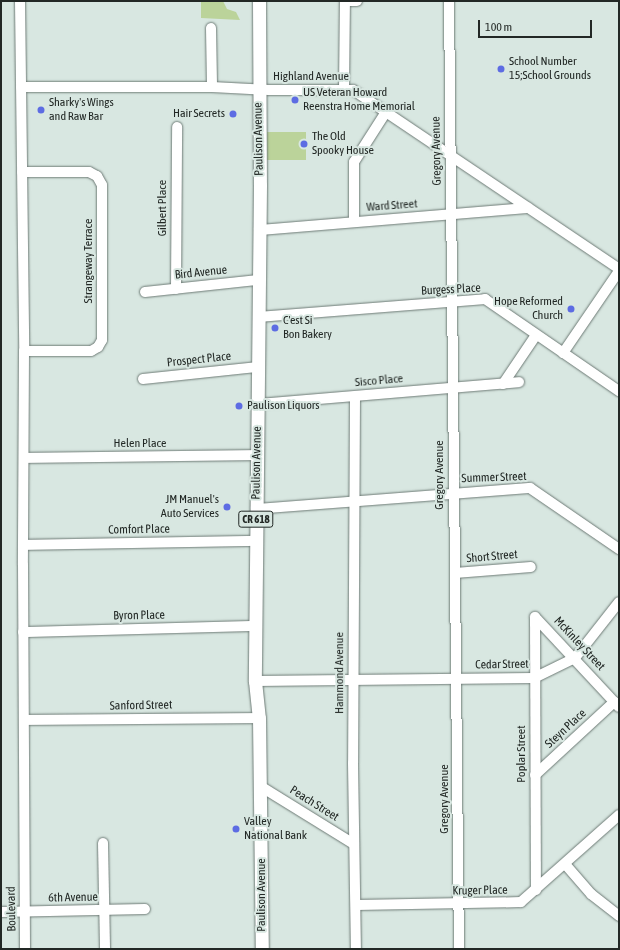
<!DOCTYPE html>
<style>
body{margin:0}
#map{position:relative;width:620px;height:950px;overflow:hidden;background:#d8e7e1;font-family:"Asap Condensed",sans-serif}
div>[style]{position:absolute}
.green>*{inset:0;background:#bbd39a;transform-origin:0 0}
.roads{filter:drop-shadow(0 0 1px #6d7a75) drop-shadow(0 0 1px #6d7a75)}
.minor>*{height:10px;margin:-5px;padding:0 5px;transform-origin:5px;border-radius:5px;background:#fff}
.major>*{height:13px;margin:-6.5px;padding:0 6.5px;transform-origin:6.5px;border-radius:6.5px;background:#fff}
.dots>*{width:11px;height:11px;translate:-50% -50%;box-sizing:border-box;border:2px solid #d8e7e1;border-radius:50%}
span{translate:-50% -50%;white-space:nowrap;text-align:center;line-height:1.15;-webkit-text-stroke:4px #d8e7e1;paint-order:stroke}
.shield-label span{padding:1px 3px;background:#d8e7e1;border:1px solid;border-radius:3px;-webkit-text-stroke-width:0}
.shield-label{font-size:11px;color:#222825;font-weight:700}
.poi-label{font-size:12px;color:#222825}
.left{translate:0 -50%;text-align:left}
.right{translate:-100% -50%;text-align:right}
.street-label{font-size:12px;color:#222825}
.frame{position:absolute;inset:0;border:2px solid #222825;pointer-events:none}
.scale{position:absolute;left:478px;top:20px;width:114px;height:18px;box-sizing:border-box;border:2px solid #222825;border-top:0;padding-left:5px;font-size:12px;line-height:14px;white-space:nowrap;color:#222825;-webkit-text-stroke:3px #d8e7e1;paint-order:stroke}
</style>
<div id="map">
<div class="green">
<div style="clip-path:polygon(201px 1px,223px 1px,227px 9px,236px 12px,240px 20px,201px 18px)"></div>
<div style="left:306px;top:132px;width:28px;height:39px;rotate:90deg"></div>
</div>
<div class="roads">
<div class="minor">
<div style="left:20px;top:1px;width:350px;rotate:89.3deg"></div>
<div style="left:24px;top:351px;width:214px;rotate:90.3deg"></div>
<div style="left:23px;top:565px;width:384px;rotate:89.7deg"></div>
<div style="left:345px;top:1px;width:12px"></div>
<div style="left:449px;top:1px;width:948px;rotate:89.4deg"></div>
<div style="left:211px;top:28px;width:59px;rotate:89deg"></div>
<div style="left:21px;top:87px;width:191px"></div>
<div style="left:212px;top:87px;width:57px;rotate:3deg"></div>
<div style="left:269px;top:90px;width:84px"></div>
<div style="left:353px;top:90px;width:321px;rotate:33.9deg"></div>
<div style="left:344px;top:90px;width:89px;rotate:-89.4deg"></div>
<div style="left:22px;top:172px;width:67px"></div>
<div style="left:89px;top:172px;width:9px;rotate:27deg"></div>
<div style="left:97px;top:176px;width:10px;rotate:61deg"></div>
<div style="left:102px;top:185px;width:155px;rotate:90deg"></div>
<div style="left:102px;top:340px;width:8px;rotate:120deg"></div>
<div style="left:98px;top:347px;width:8px;rotate:150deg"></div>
<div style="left:91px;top:351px;width:67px;rotate:180deg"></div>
<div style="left:354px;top:222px;width:60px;rotate:-90deg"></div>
<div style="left:354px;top:162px;width:59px;rotate:-57.4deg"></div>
<div style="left:259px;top:230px;width:270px;rotate:-4.7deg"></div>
<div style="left:176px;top:289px;width:162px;rotate:-89.6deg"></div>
<div style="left:145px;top:292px;width:114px;rotate:-6.1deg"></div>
<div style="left:258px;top:317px;width:228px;rotate:-4.5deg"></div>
<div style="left:485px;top:299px;width:163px;rotate:34.5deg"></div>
<div style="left:563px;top:353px;width:99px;rotate:-55.7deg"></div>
<div style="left:143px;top:379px;width:116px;rotate:-6deg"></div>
<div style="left:503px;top:384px;width:59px;rotate:-56deg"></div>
<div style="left:355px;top:397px;width:366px;rotate:90.3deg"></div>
<div style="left:353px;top:763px;width:186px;rotate:89.1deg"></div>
<div style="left:258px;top:404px;width:262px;rotate:-4.8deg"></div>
<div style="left:24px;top:458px;width:233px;rotate:-0.7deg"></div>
<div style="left:256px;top:509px;width:275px;rotate:-4.4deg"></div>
<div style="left:530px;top:488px;width:108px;rotate:34.4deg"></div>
<div style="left:23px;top:545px;width:233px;rotate:-1deg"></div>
<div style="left:455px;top:573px;width:76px;rotate:-4.5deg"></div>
<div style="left:535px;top:617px;width:273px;rotate:89.8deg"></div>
<div style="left:535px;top:617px;width:123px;rotate:47deg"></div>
<div style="left:23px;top:632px;width:232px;rotate:-1.5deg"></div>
<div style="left:255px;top:681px;width:279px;rotate:-0.6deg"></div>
<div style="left:534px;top:678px;width:46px;rotate:-26deg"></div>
<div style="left:575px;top:658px;width:71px;rotate:-51.8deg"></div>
<div style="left:24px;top:720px;width:235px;rotate:-0.5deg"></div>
<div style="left:535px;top:775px;width:108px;rotate:-42.7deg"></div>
<div style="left:260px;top:786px;width:110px;rotate:31.7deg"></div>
<div style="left:103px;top:843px;width:106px;rotate:88.9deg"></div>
<div style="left:565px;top:864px;width:40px;rotate:49deg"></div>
<div style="left:591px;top:894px;width:36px;rotate:38deg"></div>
<div style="left:356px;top:905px;width:165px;rotate:-1deg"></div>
<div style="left:521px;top:902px;width:131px;rotate:-41.6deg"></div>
<div style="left:1px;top:912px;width:144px;rotate:-1.2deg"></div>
</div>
<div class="major">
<div style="left:259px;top:1px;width:184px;rotate:89.7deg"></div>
<div style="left:260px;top:185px;width:496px;rotate:90.6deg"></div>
<div style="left:255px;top:681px;width:37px;rotate:84deg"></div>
<div style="left:259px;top:718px;width:231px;rotate:89.3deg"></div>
</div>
</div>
<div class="dots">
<div style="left:501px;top:69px;background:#5d6ce3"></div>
<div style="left:295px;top:100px;background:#5d6ce3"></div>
<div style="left:41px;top:110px;background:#5d6ce3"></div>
<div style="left:233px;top:114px;background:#5d6ce3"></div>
<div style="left:304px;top:144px;background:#5d6ce3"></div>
<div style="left:571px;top:309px;background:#5d6ce3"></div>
<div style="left:275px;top:328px;background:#5d6ce3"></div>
<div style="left:239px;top:406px;background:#5d6ce3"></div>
<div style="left:227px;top:507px;background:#5d6ce3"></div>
<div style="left:236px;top:829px;background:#5d6ce3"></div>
</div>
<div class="shield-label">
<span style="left:256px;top:519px">CR 618</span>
</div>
<div class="poi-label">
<span class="left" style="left:509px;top:69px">School Number<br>15;School Grounds</span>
<span class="left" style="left:303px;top:100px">US Veteran Howard<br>Reenstra Home Memorial</span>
<span class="left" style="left:49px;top:110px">Sharky's Wings<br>and Raw Bar</span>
<span class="right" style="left:225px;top:114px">Hair Secrets</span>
<span class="left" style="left:312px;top:144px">The Old<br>Spooky House</span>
<span class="right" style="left:563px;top:309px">Hope Reformed<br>Church</span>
<span class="left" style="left:283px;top:328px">C'est Si<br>Bon Bakery</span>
<span class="left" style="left:247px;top:406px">Paulison Liquors</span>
<span class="right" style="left:219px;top:507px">JM Manuel's<br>Auto Services</span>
<span class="left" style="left:244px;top:829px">Valley<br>National Bank</span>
</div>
<div class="street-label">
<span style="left:311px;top:77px">Highland Avenue</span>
<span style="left:259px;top:139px;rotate:-91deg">Paulison Avenue</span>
<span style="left:437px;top:151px;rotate:-91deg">Gregory Avenue</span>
<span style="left:392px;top:206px;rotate:-4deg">Ward Street</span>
<span style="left:163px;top:208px;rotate:-90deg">Gilbert Place</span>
<span style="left:89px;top:261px;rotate:-90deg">Strangeway Terrace</span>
<span style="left:201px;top:273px;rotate:-6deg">Bird Avenue</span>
<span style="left:451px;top:290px;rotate:-3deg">Burgess Place</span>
<span style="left:199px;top:360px;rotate:-6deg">Prospect Place</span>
<span style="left:379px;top:381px;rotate:-5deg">Sisco Place</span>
<span style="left:140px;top:444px">Helen Place</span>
<span style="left:257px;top:463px;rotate:-89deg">Paulison Avenue</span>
<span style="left:440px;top:475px;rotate:-90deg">Gregory Avenue</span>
<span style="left:494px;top:478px;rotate:-2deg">Summer Street</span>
<span style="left:139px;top:530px;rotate:-1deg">Comfort Place</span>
<span style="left:492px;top:557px;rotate:-5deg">Short Street</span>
<span style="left:139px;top:616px;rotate:-1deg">Byron Place</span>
<span style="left:579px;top:644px;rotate:47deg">McKinley Street</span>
<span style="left:502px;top:665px;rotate:-1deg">Cedar Street</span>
<span style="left:340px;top:673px;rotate:-90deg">Hammond Avenue</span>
<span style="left:141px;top:706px;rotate:-1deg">Sanford Street</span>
<span style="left:566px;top:729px;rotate:-43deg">Steyn Place</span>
<span style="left:522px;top:754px;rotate:-90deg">Poplar Street</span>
<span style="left:445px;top:799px;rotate:-90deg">Gregory Avenue</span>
<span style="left:314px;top:804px;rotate:32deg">Peach Street</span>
<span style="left:480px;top:891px;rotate:-1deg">Kruger Place</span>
<span style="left:262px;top:895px;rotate:-90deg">Paulison Avenue</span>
<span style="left:73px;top:898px;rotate:-1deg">6th Avenue</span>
<span style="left:12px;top:909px;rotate:-91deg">Boulevard</span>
</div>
<div class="frame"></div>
<div class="scale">100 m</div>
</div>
